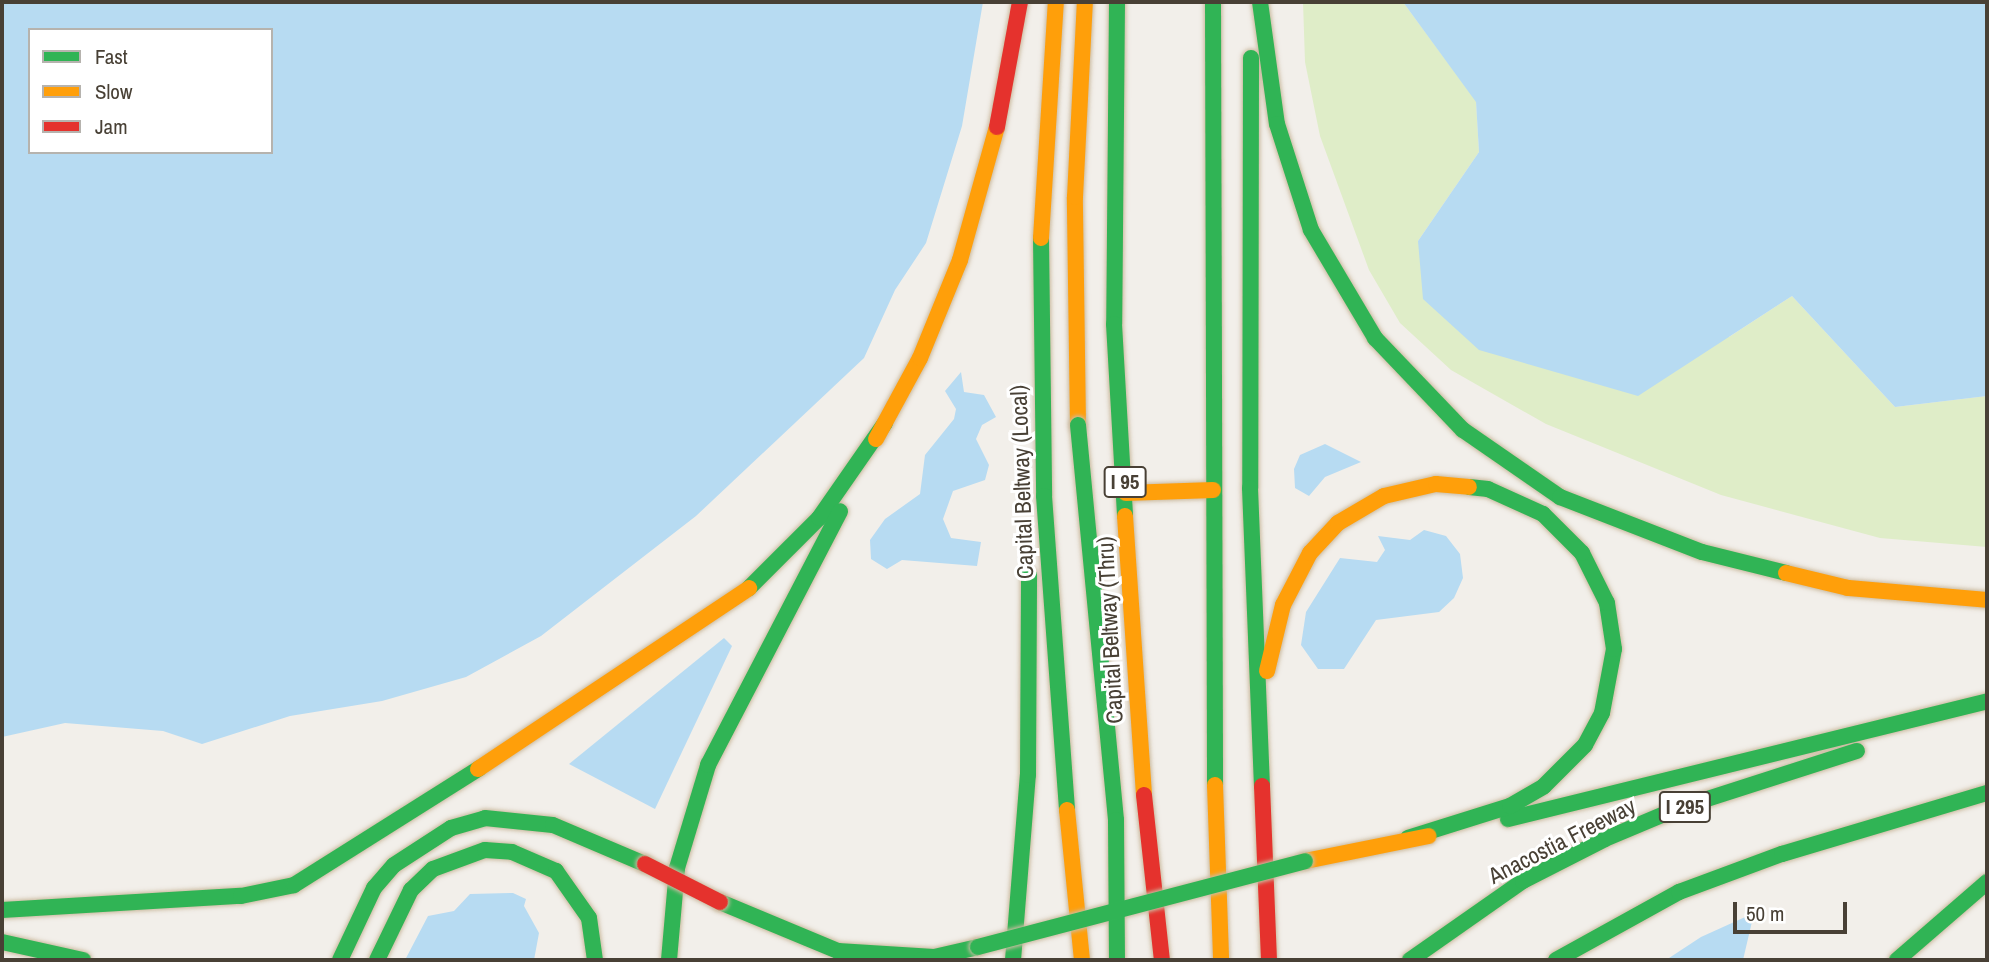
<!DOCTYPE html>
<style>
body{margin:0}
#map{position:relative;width:1989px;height:962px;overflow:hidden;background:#f2efea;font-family:"Archivo Narrow",sans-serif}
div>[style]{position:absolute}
.green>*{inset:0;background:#dfedc8}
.water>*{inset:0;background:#b7dbf2}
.roads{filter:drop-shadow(0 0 2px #ccbca2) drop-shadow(0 0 2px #ccbca2)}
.fast>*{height:16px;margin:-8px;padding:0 8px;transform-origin:8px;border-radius:8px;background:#30b455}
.slow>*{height:16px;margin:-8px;padding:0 8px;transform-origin:8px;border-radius:8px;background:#ff9f0a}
.jam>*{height:16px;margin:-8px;padding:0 8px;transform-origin:8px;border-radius:8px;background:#e5322d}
.bridges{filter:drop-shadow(0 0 2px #ccbca2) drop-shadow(0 0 2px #ccbca2)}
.fast-bridge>*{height:16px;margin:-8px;padding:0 8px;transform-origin:8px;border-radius:8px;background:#30b455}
.jam-bridge>*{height:16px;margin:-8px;padding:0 8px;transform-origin:8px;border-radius:8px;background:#e5322d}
span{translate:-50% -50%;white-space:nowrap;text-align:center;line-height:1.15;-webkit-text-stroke:6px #fff;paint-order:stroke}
.shield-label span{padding:2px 5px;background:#fff;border:2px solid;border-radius:5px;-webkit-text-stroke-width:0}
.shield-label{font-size:21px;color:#484035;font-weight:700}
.street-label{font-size:23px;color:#484035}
.frame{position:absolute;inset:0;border:4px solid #484035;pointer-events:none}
.legend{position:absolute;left:28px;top:28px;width:245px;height:126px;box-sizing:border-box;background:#fff;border:2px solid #b6b3ae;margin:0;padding:9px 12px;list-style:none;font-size:21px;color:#484035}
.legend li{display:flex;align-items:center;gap:14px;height:35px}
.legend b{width:35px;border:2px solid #b6b3ae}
.scale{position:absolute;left:1733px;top:902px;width:114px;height:32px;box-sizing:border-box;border:4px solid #484035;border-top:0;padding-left:9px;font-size:21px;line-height:24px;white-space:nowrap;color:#484035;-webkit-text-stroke:5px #fff;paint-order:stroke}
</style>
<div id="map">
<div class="green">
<div style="clip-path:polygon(1303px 2px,1403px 2px,1476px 101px,1479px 152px,1418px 241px,1729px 337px,1792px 296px,1895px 407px,1987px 396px,1987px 547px,1880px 538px,1721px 495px,1546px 424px,1451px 370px,1400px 323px,1369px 270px,1320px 136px,1305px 62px)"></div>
</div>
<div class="water">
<div style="clip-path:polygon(evenodd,2px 2px,983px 2px,962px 126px,926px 243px,895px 290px,864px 358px,696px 516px,541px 636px,466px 677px,382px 701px,290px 716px,202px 744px,163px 731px,65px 723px,2px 737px,2px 2px,30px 30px,271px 30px,271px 152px,30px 152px,30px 30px)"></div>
<div style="clip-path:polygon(1403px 2px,1987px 2px,1987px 396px,1895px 407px,1792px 296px,1638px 396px,1479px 350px,1423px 299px,1418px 241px,1479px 152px,1476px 102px)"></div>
<div style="clip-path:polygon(961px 372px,964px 392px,984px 395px,996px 417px,982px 425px,976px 439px,989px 465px,985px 480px,953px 491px,943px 519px,951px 538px,981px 542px,977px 566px,902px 560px,887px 569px,871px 559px,870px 540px,885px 519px,920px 494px,925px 455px,954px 419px,956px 409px,945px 391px)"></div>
<div style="clip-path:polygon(1325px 444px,1361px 462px,1325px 477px,1309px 496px,1295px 488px,1294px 469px,1300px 455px)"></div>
<div style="clip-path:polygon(1424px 530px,1446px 536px,1460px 554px,1463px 578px,1454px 598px,1439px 612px,1376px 620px,1344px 669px,1318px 669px,1301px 645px,1306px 612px,1340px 558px,1377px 562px,1385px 550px,1378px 536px,1410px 540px)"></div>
<div style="clip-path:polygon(724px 638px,732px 646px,655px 809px,569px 764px)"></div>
<div style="clip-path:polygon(513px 893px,526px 899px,524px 906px,539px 933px,534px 960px,405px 960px,428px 916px,454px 911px,470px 894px)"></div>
<div style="clip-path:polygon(1754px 913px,1743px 960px,1666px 960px,1701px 937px)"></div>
</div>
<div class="roads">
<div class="fast">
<div style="left:1117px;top:2px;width:322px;rotate:90.5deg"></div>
<div style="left:1114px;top:324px;width:192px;rotate:86.7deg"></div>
<div style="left:1213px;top:2px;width:783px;rotate:89.85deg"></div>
<div style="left:1260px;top:2px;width:123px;rotate:82.1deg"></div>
<div style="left:1277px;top:124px;width:111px;rotate:72.2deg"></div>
<div style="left:1311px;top:230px;width:126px;rotate:59.3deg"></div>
<div style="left:1375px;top:338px;width:127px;rotate:46.3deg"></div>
<div style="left:1463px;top:430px;width:118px;rotate:34.6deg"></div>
<div style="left:1560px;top:497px;width:152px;rotate:21.2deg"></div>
<div style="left:1702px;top:552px;width:87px;rotate:14deg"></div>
<div style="left:1251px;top:58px;width:430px;rotate:90.1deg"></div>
<div style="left:1250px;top:488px;width:298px;rotate:87.7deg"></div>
<div style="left:1041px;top:238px;width:258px;rotate:89.3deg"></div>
<div style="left:1044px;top:496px;width:315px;rotate:85.8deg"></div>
<div style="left:749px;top:588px;width:99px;rotate:-45deg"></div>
<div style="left:819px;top:518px;width:116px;rotate:-55.2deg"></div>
<div style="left:1508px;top:819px;width:493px;rotate:-13.8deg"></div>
<div style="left:1408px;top:838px;width:107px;rotate:-17.4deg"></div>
<div style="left:1510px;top:806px;width:39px;rotate:-30deg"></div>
<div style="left:1544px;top:786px;width:58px;rotate:-45deg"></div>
<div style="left:1585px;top:745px;width:36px;rotate:-62deg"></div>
<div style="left:1602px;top:713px;width:65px;rotate:-79.4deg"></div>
<div style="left:1614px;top:649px;width:47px;rotate:-98.7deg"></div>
<div style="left:1607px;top:603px;width:56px;rotate:-116.6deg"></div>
<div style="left:1582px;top:553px;width:55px;rotate:-135deg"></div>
<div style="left:1543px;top:514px;width:60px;rotate:-155.6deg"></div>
<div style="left:1488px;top:489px;width:19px;rotate:-174deg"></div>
<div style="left:720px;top:902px;width:128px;rotate:22.6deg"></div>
<div style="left:838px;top:951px;width:96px;rotate:3.6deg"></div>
<div style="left:2px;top:910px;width:239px;rotate:-3.4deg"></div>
<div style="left:241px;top:896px;width:54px;rotate:-11.7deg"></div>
<div style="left:294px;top:885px;width:218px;rotate:-32.2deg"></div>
<div style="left:2px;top:942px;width:83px;rotate:12.5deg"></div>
<div style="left:340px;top:960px;width:80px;rotate:-64.7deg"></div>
<div style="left:374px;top:888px;width:30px;rotate:-49deg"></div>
<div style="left:394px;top:865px;width:68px;rotate:-33deg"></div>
<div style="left:451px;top:828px;width:35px;rotate:-16deg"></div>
<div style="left:485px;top:818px;width:68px;rotate:5.9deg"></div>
<div style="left:553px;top:825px;width:100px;rotate:23deg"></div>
<div style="left:377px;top:960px;width:78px;rotate:-64.1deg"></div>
<div style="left:411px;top:890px;width:30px;rotate:-44deg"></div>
<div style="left:433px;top:869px;width:55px;rotate:-20.1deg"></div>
<div style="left:485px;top:850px;width:27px;rotate:4deg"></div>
<div style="left:512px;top:852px;width:48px;rotate:23.4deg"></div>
<div style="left:556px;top:871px;width:57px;rotate:54.9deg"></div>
<div style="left:589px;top:918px;width:42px;rotate:81.9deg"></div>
<div style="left:669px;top:960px;width:92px;rotate:-85deg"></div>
<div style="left:677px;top:868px;width:108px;rotate:-73.2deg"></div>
<div style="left:708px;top:765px;width:286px;rotate:-62.5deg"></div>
<div style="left:921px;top:960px;width:58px;rotate:-12.8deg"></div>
<div style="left:1013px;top:960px;width:186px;rotate:-85.4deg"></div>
<div style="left:1028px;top:775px;width:200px;rotate:-89.7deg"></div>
<div style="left:1410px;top:960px;width:138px;rotate:-35deg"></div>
<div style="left:1523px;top:881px;width:92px;rotate:-27.1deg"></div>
<div style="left:1605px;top:839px;width:77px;rotate:-22.9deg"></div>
<div style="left:1676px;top:809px;width:190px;rotate:-17.8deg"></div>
<div style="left:1556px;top:960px;width:141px;rotate:-28.9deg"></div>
<div style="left:1679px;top:892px;width:110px;rotate:-20.3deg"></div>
<div style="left:1782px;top:854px;width:214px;rotate:-16.6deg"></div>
<div style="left:1897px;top:960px;width:119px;rotate:-40.9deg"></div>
</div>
<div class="slow">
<div style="left:1041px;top:238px;width:236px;rotate:-86.4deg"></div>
<div style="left:1078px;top:425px;width:228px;rotate:-90.8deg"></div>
<div style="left:1075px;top:197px;width:195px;rotate:-87.1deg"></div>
<div style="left:876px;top:439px;width:92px;rotate:-61.5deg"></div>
<div style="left:920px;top:358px;width:106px;rotate:-67.8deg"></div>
<div style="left:960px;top:260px;width:138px;rotate:-74.5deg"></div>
<div style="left:1126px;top:493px;width:87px;rotate:-2deg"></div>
<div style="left:1125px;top:516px;width:280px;rotate:86.1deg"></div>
<div style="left:1786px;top:573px;width:64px;rotate:13.6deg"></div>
<div style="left:1848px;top:588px;width:140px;rotate:4.9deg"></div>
<div style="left:1267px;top:671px;width:68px;rotate:-76.4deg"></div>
<div style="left:1283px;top:605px;width:59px;rotate:-62.6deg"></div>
<div style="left:1310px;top:553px;width:41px;rotate:-47deg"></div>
<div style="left:1338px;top:523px;width:53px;rotate:-30.4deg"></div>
<div style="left:1384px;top:496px;width:53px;rotate:-13deg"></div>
<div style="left:1436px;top:484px;width:33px;rotate:5deg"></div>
<div style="left:478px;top:769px;width:326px;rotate:-33.7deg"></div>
<div style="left:1215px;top:785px;width:175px;rotate:88deg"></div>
<div style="left:1067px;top:810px;width:151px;rotate:84.3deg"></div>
<div style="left:1305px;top:861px;width:126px;rotate:-11.4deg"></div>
</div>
<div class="jam">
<div style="left:997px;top:127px;width:127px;rotate:-79.6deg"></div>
<div style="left:1262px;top:786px;width:174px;rotate:87.7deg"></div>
<div style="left:1144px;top:795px;width:166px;rotate:83.8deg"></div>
</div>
</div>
<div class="bridges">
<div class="fast-bridge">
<div style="left:1078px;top:425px;width:397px;rotate:84.5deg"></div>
<div style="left:1116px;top:820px;width:140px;rotate:89.6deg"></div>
<div style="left:978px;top:947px;width:338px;rotate:-14.7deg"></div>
</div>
<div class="jam-bridge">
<div style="left:645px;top:864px;width:84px;rotate:26.9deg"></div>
</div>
</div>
<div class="shield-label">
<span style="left:1125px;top:482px">I 95</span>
<span style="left:1685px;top:807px">I 295</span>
</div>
<div class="street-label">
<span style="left:1022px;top:482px;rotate:-92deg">Capital Beltway (Local)</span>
<span style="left:1110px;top:630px;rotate:-93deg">Capital Beltway (Thru)</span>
<span style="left:1562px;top:841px;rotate:-27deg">Anacostia Freeway</span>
</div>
<div class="frame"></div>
<ul class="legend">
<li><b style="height:9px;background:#30b455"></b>Fast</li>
<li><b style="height:9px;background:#ff9f0a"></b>Slow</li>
<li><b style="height:9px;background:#e5322d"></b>Jam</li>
</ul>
<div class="scale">50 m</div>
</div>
